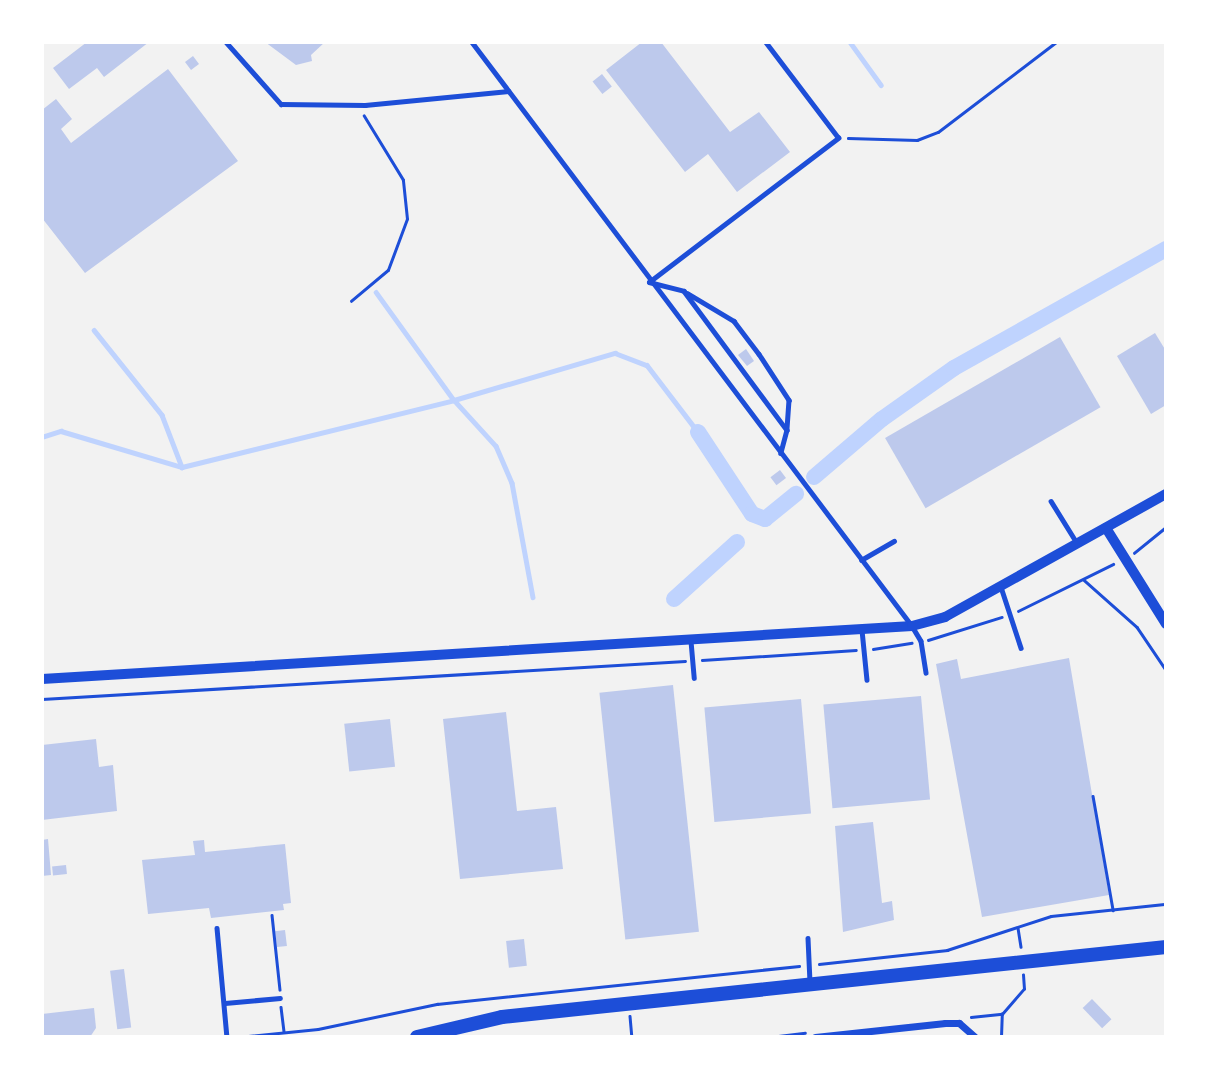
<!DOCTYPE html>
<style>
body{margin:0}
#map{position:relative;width:1208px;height:1079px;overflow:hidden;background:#f2f2f2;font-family:"Nunito Sans",sans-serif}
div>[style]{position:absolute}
.stream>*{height:4.5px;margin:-2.25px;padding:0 2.25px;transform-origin:2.25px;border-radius:2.25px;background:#bfd3fe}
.canal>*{height:16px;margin:-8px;padding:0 8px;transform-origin:8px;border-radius:8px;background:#bfd3fe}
.building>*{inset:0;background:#bdc9ec;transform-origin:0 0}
.path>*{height:2.5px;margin:-1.25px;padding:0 1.25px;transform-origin:1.25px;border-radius:1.25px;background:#1d4ed8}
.service>*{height:4.5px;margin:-2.25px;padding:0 2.25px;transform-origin:2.25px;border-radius:2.25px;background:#1d4ed8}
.minor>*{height:7px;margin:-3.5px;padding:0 3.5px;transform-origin:3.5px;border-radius:3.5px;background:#1d4ed8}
.tertiary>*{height:10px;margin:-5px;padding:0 5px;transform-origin:5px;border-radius:5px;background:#1d4ed8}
.primary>*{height:14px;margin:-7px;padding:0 7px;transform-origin:7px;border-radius:7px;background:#1d4ed8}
span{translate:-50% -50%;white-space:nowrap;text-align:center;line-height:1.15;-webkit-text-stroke:5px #fff;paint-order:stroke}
.frame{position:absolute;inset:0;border:44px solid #fff;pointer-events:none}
</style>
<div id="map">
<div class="stream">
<div style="left:850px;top:42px;width:53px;rotate:54.2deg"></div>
<div style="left:376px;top:292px;width:133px;rotate:54.2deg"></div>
<div style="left:454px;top:400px;width:62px;rotate:47.6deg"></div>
<div style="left:496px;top:446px;width:40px;rotate:66.6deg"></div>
<div style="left:512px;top:483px;width:116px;rotate:79.6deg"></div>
<div style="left:94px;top:330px;width:109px;rotate:51.3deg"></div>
<div style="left:162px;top:415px;width:56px;rotate:69deg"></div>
<div style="left:42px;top:437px;width:20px;rotate:-18deg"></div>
<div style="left:61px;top:431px;width:126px;rotate:16.6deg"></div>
<div style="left:182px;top:467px;width:280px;rotate:-13.8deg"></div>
<div style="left:454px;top:400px;width:168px;rotate:-16.3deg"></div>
<div style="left:615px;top:353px;width:34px;rotate:21deg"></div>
<div style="left:647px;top:365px;width:84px;rotate:52.7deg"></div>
</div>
<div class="canal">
<div style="left:698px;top:432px;width:98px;rotate:56.6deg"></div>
<div style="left:752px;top:514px;width:14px;rotate:21deg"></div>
<div style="left:765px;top:519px;width:40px;rotate:-39deg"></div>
<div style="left:814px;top:477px;width:89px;rotate:-40.5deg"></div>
<div style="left:882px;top:419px;width:88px;rotate:-35.3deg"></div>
<div style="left:954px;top:368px;width:243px;rotate:-29.3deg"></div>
<div style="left:674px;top:599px;width:85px;rotate:-42.1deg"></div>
</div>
<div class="building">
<div style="clip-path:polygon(87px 42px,149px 42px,104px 77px,97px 68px,69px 89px,53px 68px)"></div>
<div style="clip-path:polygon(265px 42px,325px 42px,311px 55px,312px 61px,296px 65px)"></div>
<div style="clip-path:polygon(642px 42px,661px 42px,730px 132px,759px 112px,790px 152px,737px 192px,708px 154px,685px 172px,606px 70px)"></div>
<div style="left:193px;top:56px;width:10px;height:10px;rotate:53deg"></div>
<div style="clip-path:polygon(168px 69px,238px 161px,85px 273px,42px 218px,42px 110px,56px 99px,72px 119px,61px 129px,71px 143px)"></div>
<div style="left:602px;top:74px;width:16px;height:12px;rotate:52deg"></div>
<div style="clip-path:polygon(1155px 333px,1166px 351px,1166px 405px,1151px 414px,1117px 356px)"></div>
<div style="left:1060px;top:337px;width:81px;height:202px;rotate:60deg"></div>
<div style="clip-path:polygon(746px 349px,754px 361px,747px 366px,738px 355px)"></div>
<div style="left:780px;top:470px;width:10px;height:12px;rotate:53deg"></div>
<div style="clip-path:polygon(1069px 658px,1109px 895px,982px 917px,936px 664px,957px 659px,961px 679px)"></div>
<div style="left:673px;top:685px;width:248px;height:74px;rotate:84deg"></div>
<div style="left:921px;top:696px;width:104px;height:98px;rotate:85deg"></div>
<div style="left:801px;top:699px;width:115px;height:97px;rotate:85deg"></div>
<div style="clip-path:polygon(506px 712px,517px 811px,556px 807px,563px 869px,460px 879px,443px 719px)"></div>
<div style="left:390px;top:719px;width:48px;height:46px;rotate:84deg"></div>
<div style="clip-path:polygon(96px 739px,99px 767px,113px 765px,117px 811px,42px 820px,42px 745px)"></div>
<div style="clip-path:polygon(873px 822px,882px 903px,892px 901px,894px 920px,843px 932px,835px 826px)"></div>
<div style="clip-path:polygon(48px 839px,51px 875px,42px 876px,42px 840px)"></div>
<div style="clip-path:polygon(204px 840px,205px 852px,285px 844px,291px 903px,283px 904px,284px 910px,211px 918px,209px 908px,148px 914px,142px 860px,195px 855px,193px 841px)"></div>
<div style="left:66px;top:865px;width:9px;height:14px;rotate:84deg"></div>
<div style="left:285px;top:930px;width:16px;height:10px;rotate:83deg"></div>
<div style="left:524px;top:939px;width:27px;height:18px;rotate:84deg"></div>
<div style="left:124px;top:969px;width:59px;height:14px;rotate:83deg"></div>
<div style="left:1092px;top:999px;width:28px;height:13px;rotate:46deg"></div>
<div style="clip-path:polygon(94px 1008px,96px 1028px,90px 1037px,42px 1037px,42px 1014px)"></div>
</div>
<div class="path">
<div style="left:848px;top:138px;width:69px;rotate:1.7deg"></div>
<div style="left:917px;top:140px;width:22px;rotate:-21deg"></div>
<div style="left:938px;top:132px;width:148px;rotate:-37.3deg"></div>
<div style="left:351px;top:301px;width:48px;rotate:-40deg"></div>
<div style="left:388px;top:270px;width:54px;rotate:-69.6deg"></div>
<div style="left:407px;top:219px;width:39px;rotate:-96deg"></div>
<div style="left:403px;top:180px;width:75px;rotate:-121.4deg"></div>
<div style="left:1134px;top:553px;width:41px;rotate:-39.1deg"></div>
<div style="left:1084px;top:580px;width:71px;rotate:41.6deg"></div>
<div style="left:1137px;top:627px;width:52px;rotate:56deg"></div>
<div style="left:1018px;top:611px;width:106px;rotate:-26.3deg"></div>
<div style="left:928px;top:640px;width:77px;rotate:-17.3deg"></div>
<div style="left:873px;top:649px;width:39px;rotate:-9deg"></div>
<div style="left:702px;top:660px;width:154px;rotate:-3.7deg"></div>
<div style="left:42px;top:699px;width:644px;rotate:-3.38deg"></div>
<div style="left:1093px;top:796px;width:116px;rotate:80deg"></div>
<div style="left:272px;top:915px;width:75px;rotate:83.9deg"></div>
<div style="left:1018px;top:928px;width:19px;rotate:81deg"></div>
<div style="left:819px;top:964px;width:129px;rotate:-6.2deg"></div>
<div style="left:947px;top:950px;width:109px;rotate:-18.1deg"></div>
<div style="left:1051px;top:916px;width:116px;rotate:-6deg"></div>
<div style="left:281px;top:1007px;width:25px;rotate:83deg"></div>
<div style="left:630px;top:1016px;width:21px;rotate:85deg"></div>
<div style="left:971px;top:1017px;width:31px;rotate:-6deg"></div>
<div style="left:238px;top:1037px;width:80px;rotate:-5.7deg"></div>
<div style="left:318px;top:1029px;width:122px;rotate:-11.9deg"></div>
<div style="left:437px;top:1004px;width:364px;rotate:-6deg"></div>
<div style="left:770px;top:1037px;width:35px;rotate:-7deg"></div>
<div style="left:1001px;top:1037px;width:23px;rotate:-88deg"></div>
<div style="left:1002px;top:1014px;width:33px;rotate:-49deg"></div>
<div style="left:1024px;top:989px;width:14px;rotate:-94deg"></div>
</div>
<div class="service">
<div style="left:226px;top:42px;width:83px;rotate:48.4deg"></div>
<div style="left:281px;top:104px;width:84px;rotate:0.7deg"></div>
<div style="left:365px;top:105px;width:144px;rotate:-5.6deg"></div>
<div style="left:472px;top:42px;width:731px;rotate:53deg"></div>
<div style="left:912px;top:626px;width:17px;rotate:59deg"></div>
<div style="left:921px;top:641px;width:32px;rotate:81deg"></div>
<div style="left:649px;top:282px;width:238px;rotate:-37.3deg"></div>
<div style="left:838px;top:138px;width:121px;rotate:-127.2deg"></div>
<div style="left:649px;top:282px;width:36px;rotate:14deg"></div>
<div style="left:684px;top:291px;width:173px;rotate:53.5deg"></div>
<div style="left:787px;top:430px;width:24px;rotate:105deg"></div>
<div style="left:687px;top:293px;width:55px;rotate:30.8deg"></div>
<div style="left:734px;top:321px;width:41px;rotate:52.9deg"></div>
<div style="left:759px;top:354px;width:55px;rotate:56.9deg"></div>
<div style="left:789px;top:400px;width:29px;rotate:94deg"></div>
<div style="left:1051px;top:501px;width:49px;rotate:58.2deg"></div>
<div style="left:861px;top:560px;width:38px;rotate:-30deg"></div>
<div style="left:1001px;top:587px;width:64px;rotate:71.8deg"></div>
<div style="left:862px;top:630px;width:50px;rotate:84.3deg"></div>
<div style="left:691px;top:641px;width:37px;rotate:85deg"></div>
<div style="left:217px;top:928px;width:109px;rotate:84.8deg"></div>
<div style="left:808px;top:938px;width:44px;rotate:87.4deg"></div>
<div style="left:225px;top:1003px;width:55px;rotate:-5.2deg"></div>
</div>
<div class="minor">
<div style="left:815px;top:1037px;width:131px;rotate:-6.1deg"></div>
<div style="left:945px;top:1023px;width:14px"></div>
<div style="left:959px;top:1023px;width:21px;rotate:41deg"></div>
</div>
<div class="tertiary">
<div style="left:1106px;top:528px;width:113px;rotate:58deg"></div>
<div style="left:42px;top:679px;width:872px;rotate:-3.49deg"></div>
<div style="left:912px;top:626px;width:34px;rotate:-15deg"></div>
<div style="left:945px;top:617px;width:253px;rotate:-29.1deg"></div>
</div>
<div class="primary">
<div style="left:417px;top:1037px;width:87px;rotate:-13.2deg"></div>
<div style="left:502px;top:1017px;width:668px;rotate:-6.02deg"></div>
</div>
<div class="frame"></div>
</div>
